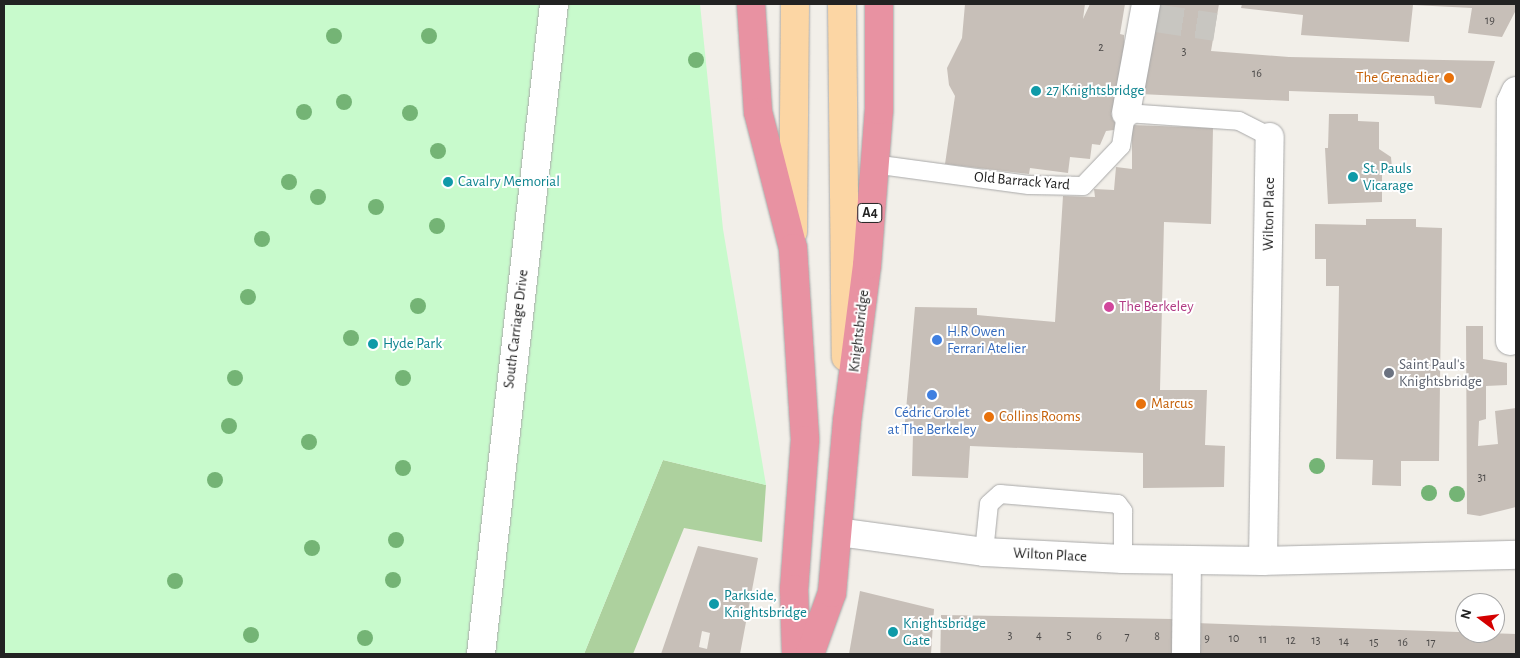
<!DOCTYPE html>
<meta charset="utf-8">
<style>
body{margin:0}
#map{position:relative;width:1520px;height:658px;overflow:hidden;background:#f2efe9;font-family:"Alegreya Sans",sans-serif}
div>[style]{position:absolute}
.forest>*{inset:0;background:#add19e}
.park>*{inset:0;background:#c8facc}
.building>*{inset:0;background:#c7bfb8;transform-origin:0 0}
.street-tunnel>*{height:28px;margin-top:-14px;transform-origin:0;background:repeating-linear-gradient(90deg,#c8c6c1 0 28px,transparent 0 42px)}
.roads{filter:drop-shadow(0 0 1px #a9a9a9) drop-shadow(0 0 1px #a9a9a9)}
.lane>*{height:18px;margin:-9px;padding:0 9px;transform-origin:9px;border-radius:9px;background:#fff}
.street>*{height:28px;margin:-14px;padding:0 14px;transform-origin:14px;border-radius:14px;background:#fff}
.primary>*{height:28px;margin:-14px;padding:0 14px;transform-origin:14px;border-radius:14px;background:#fcd6a4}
.highway>*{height:28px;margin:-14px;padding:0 14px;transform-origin:14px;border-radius:14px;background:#e892a2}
.trees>*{width:16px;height:16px;margin:-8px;border-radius:50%;background:#74b475}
.dots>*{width:14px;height:14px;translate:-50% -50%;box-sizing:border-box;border:2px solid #fff;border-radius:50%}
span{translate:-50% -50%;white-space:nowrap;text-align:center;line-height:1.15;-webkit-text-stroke:4px #fff;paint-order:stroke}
.number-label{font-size:12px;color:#4b4948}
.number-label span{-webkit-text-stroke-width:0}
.shield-label span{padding:1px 4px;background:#fff;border:1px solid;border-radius:4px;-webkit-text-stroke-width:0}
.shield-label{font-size:14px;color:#222;font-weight:700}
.food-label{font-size:15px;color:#c56008}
.right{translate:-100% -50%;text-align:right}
.left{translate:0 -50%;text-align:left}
.culture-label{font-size:15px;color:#0d838f}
.street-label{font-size:15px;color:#222}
.hotel-label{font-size:15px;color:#b23c85}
.shop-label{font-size:15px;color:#366cbe}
.worship-label{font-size:15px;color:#5b616d}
.frame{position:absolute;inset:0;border:5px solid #222;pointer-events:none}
.north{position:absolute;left:1455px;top:593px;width:50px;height:50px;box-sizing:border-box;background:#fff;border:1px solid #a7a7a7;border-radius:50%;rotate:285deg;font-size:14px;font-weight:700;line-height:20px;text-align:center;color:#222}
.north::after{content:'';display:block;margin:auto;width:18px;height:22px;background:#d40000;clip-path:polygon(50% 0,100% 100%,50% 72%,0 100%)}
</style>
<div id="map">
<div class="forest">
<div style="clip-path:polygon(663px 460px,766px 485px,762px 542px,684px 528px,633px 654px,584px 654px)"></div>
</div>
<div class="park">
<div style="clip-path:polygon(4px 4px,700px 4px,723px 229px,766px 485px,663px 460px,584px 654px,4px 654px)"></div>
</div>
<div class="building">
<div style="clip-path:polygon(965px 4px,1085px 4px,1083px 19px,1090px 4px,1125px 4px,1120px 34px,1124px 35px,1124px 69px,1114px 130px,1106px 131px,1100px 145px,1092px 144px,1090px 159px,1070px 157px,1068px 173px,1030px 168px,1029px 174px,945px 164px,955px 96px,949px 85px,947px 68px,962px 38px)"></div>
<div style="clip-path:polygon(1157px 4px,1219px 4px,1211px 51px,1289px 57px,1495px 61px,1481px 108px,1435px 104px,1434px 96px,1407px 95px,1289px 91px,1289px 101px,1140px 94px)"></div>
<div style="clip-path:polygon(1242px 4px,1516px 4px,1516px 10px,1502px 37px,1468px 33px,1472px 8px,1413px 5px,1409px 42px,1301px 35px,1303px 15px,1241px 8px)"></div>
<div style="clip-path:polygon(1329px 114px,1358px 114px,1358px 121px,1379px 122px,1379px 149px,1391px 157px,1392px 168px,1382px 172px,1382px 202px,1328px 204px,1325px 148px,1328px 148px)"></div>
<div style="clip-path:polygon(1132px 125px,1213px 128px,1211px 224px,1164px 222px,1160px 390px,1207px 390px,1205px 445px,1225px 446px,1224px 487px,1143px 488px,1143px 453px,970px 446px,968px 478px,912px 476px,913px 433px,904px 433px,915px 307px,977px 308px,977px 315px,1055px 322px,1063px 196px,1095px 197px,1094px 189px,1114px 190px,1116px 167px,1132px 169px)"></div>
<div style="clip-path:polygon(1366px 219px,1416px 219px,1416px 227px,1442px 228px,1439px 461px,1401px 461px,1401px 486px,1372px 485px,1373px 460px,1336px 459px,1339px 286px,1326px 286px,1326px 259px,1315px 259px,1315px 224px,1366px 225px)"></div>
<div style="clip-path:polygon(1466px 326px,1483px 326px,1483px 359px,1507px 363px,1507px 385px,1486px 386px,1486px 419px,1479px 421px,1478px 446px,1498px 444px,1495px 411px,1516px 408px,1516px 507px,1480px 516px,1467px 514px)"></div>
<div style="clip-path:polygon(evenodd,698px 546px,758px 558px,740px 654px,661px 654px,698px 546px,702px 631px,710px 633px,707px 649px,699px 647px,702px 631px)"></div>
<div style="clip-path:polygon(860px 591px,934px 609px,931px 654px,849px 654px)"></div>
<div style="left:941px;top:615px;width:232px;height:39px;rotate:1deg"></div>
<div style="clip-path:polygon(1195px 623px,1516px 634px,1516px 654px,1194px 654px)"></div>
</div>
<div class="street-tunnel">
<div style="left:1155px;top:18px;width:61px;rotate:8.5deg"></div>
</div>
<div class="roads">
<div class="lane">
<div style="left:873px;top:164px;width:157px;rotate:7.7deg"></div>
<div style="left:1029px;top:185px;width:54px;rotate:1.1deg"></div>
<div style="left:1083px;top:186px;width:55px;rotate:-46.5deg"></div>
<div style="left:1121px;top:146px;width:33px;rotate:-81deg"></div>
<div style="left:1126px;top:113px;width:113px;rotate:4deg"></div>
<div style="left:1239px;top:121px;width:35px;rotate:27deg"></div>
<div style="left:984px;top:552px;width:48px;rotate:-84.1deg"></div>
<div style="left:989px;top:504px;width:15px;rotate:-42deg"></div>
<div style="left:1000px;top:494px;width:118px;rotate:4.8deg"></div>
<div style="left:1118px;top:504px;width:9px;rotate:54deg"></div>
<div style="left:1123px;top:511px;width:48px;rotate:90deg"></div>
</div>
<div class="street">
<div style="left:1126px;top:113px;width:111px;rotate:-79.6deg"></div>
<div style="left:1510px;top:341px;width:239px;rotate:-89.8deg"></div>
<div style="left:1511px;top:102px;width:12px;rotate:-66deg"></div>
<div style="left:838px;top:532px;width:147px;rotate:7.8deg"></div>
<div style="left:984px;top:552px;width:139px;rotate:2.9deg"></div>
<div style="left:1123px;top:559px;width:140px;rotate:0.8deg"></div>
<div style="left:1263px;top:561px;width:253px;rotate:-1.4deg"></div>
<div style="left:1263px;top:561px;width:424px;rotate:-89.1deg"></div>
<div style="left:481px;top:654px;width:654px;rotate:-83.59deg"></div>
<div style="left:1186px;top:654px;width:94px;rotate:-89.4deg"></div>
</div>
<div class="primary">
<div style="left:842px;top:4px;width:353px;rotate:89.4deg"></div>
<div style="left:793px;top:232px;width:228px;rotate:-89.5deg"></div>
</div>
<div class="highway">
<div style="left:751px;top:4px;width:108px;rotate:86.3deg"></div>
<div style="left:758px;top:112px;width:140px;rotate:75.6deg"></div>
<div style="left:793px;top:248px;width:192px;rotate:86.4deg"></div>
<div style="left:805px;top:440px;width:149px;rotate:94.2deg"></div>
<div style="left:794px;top:589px;width:65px;rotate:88.2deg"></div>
<div style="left:810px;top:654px;width:65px;rotate:-70.2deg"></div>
<div style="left:832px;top:593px;width:173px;rotate:-85deg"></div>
<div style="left:847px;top:421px;width:157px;rotate:-82.7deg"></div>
<div style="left:867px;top:265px;width:155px;rotate:-85.6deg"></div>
<div style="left:879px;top:110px;width:106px;rotate:-90deg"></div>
</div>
</div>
<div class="trees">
<div style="left:334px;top:36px"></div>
<div style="left:429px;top:36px"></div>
<div style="left:696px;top:60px"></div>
<div style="left:344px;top:102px"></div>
<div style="left:304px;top:112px"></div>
<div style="left:410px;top:113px"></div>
<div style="left:438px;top:151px"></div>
<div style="left:289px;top:182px"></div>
<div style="left:318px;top:197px"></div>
<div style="left:376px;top:207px"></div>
<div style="left:437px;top:226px"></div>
<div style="left:262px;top:239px"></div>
<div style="left:248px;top:297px"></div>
<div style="left:418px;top:306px"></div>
<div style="left:351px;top:338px"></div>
<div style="left:235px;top:378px"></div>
<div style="left:403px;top:378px"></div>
<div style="left:229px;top:426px"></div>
<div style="left:309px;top:442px"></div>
<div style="left:1317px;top:466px"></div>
<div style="left:403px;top:468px"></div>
<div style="left:215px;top:480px"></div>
<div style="left:1429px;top:493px"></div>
<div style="left:1457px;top:494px"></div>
<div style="left:396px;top:540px"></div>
<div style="left:312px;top:548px"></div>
<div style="left:393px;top:580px"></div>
<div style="left:175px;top:581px"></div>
<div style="left:251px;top:635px"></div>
<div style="left:365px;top:638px"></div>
</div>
<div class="dots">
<div style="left:1449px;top:78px;background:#e8710a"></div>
<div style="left:1036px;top:91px;background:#0f9aa8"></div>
<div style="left:1353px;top:177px;background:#0f9aa8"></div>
<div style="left:448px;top:182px;background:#0f9aa8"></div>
<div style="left:1109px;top:307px;background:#d1479c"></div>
<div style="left:937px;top:340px;background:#3f7fe0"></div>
<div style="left:373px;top:344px;background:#0f9aa8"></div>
<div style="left:1389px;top:373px;background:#6b7280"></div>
<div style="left:932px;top:395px;background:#3f7fe0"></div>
<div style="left:1141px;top:404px;background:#e8710a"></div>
<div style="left:989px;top:417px;background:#e8710a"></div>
<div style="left:714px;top:604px;background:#0f9aa8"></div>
<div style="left:893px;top:632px;background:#0f9aa8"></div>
</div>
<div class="number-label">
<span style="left:1490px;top:21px">19</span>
<span style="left:1101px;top:48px">2</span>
<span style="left:1184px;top:52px">3</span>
<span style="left:1257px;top:74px">16</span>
<span style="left:1482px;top:478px">31</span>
<span style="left:1010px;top:636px">3</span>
<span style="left:1039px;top:636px">4</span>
<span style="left:1069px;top:636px">5</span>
<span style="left:1099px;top:637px">6</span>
<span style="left:1127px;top:637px">7</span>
<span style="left:1157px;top:637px">8</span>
<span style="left:1207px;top:639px">9</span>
<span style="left:1234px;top:639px">10</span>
<span style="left:1263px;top:640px">11</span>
<span style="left:1291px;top:641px">12</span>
<span style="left:1316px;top:641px">13</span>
<span style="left:1344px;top:642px">14</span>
<span style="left:1374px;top:643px">15</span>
<span style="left:1403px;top:643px">16</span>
<span style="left:1431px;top:643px">17</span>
</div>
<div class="shield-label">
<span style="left:870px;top:213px">A4</span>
</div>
<div class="food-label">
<span class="right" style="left:1439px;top:78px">The Grenadier</span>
<span class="left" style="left:1151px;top:404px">Marcus</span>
<span class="left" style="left:999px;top:417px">Collins Rooms</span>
</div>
<div class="culture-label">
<span class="left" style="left:1046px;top:91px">27 Knightsbridge</span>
<span class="left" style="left:1363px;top:177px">St. Pauls<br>Vicarage</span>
<span class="left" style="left:458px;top:182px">Cavalry Memorial</span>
<span class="left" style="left:383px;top:344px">Hyde Park</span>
<span class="left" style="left:724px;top:604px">Parkside,<br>Knightsbridge</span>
<span class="left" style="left:903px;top:632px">Knightsbridge<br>Gate</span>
</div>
<div class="street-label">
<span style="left:1022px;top:181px;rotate:5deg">Old Barrack Yard</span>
<span style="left:1269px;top:214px;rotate:-89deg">Wilton Place</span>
<span style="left:516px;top:329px;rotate:-83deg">South Carriage Drive</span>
<span style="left:859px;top:331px;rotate:-83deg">Knightsbridge</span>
<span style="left:1050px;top:555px;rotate:3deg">Wilton Place</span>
</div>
<div class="hotel-label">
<span class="left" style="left:1119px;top:307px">The Berkeley</span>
</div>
<div class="shop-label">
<span class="left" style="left:947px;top:340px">H.R Owen<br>Ferrari Atelier</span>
<span style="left:932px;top:421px">Cédric Grolet<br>at The Berkeley</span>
</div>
<div class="worship-label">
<span class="left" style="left:1399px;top:373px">Saint Paul's<br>Knightsbridge</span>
</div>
<div class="frame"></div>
<div class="north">N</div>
</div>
